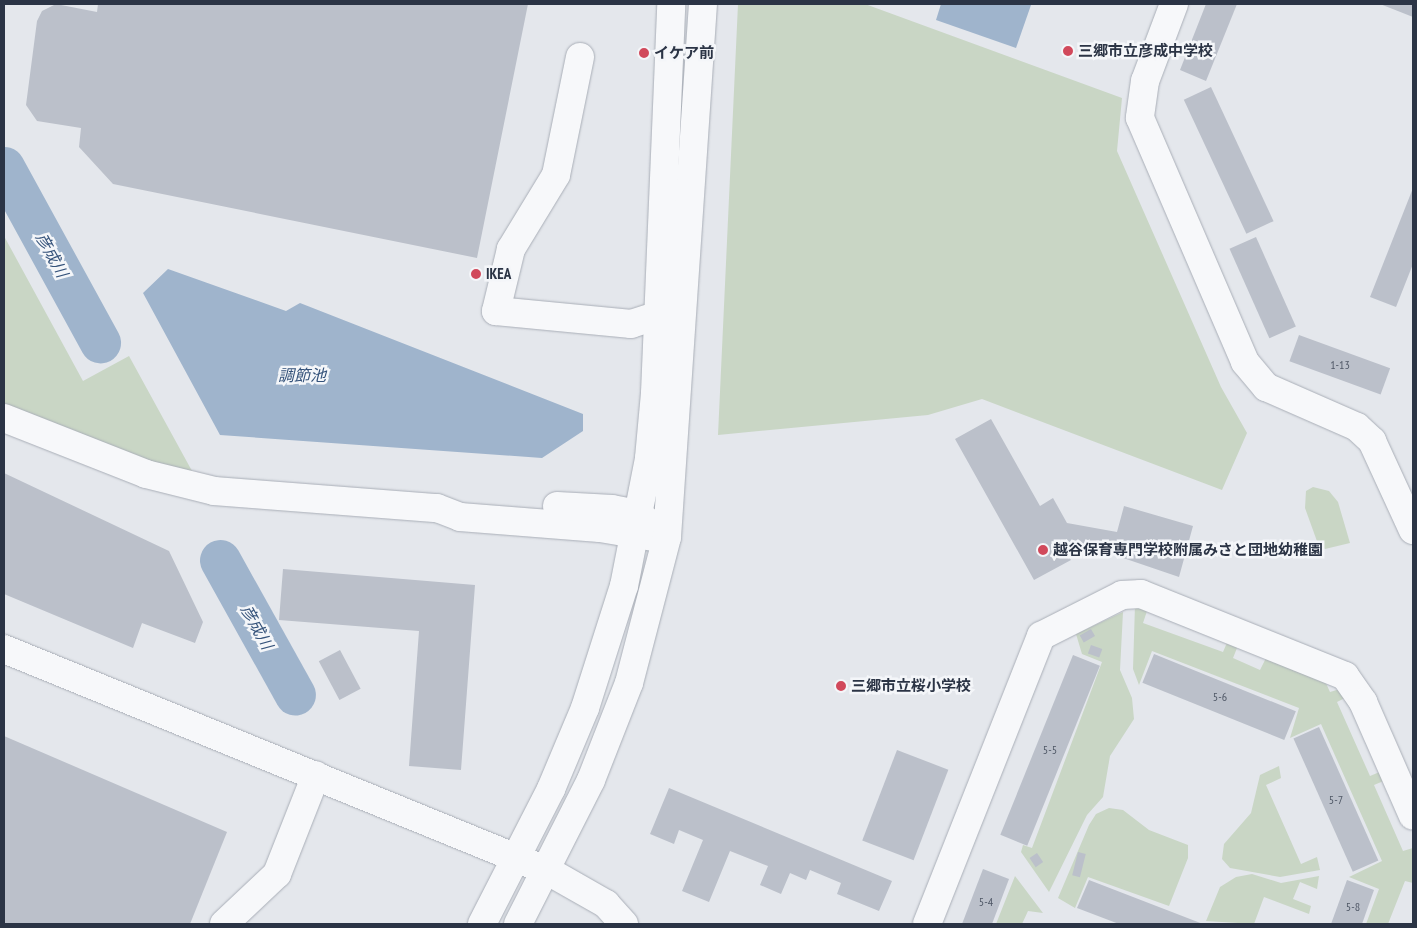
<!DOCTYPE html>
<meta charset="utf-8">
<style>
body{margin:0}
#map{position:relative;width:1417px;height:928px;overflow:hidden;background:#e4e7ec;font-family:"PT Sans Narrow","Noto Sans JP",sans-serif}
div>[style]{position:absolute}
.green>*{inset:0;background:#c9d6c5}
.water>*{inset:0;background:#9fb4cc}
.river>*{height:41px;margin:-20.5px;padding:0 20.5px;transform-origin:20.5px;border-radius:20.5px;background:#9fb4cc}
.building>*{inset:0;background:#bbc0ca;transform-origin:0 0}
.roads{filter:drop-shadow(0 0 1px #a9aeb7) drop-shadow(0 0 1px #a9aeb7)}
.minor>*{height:28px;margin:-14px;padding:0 14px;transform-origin:14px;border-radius:14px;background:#f7f8fa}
.dots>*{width:14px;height:14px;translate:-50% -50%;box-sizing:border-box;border:2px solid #f4f6f9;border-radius:50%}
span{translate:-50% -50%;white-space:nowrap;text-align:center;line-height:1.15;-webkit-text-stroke:5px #f4f6f9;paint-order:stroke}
.number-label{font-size:12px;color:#4f5766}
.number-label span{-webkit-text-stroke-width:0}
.poi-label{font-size:15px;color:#2b3445;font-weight:700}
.left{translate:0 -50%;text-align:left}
.water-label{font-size:16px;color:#34527a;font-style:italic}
.frame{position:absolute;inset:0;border:5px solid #2b3445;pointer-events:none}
</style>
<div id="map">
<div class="green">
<div style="clip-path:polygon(738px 4px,865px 4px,1122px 98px,1117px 151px,1221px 387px,1247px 433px,1222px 490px,982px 399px,928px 415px,718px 435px)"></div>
<div style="clip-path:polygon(4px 236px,83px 381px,129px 356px,192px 471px,147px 461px,4px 405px)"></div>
<div style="clip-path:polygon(1313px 487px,1329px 491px,1338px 502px,1350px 543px,1325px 549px,1318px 544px,1305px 508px,1306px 491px)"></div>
<div style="clip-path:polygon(1135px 605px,1148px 608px,1143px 623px,1223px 652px,1229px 638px,1239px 643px,1233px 658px,1260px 670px,1267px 656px,1324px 679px,1330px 692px,1340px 689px,1349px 696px,1337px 702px,1370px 776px,1382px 771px,1386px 780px,1374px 785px,1403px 851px,1413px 848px,1413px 883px,1405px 881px,1388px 924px,1366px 924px,1379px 889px,1349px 877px,1382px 861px,1321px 724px,1290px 738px,1299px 708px,1152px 651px,1139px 685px,1133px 669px)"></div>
<div style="clip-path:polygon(1123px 612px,1120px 670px,1132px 698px,1134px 719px,1110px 756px,1103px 797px,1087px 815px,1049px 892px,1021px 852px,1023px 845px,1032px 848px,1102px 662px,1082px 654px,1076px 634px)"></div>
<div style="clip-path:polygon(1279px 766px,1281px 778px,1266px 785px,1301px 864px,1317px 857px,1320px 870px,1280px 877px,1230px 868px,1222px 859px,1224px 844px,1251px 813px,1260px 775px)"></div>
<div style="clip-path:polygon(1109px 808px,1123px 810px,1149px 830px,1188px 845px,1188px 858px,1169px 906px,1088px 877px,1075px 908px,1058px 898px,1089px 825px,1096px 814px)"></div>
<div style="clip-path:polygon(1252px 874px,1281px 883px,1319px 876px,1317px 889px,1300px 882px,1293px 899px,1311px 906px,1309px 914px,1264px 897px,1254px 924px,1206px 921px,1220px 887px,1236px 877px)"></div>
<div style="clip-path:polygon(1015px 876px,1043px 913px,1028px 911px,1022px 924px,996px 924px)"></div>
</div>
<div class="water">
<div style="clip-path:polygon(941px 4px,1029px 4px,1031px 5px,1016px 48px,936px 20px)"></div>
<div style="clip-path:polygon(168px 269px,286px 311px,300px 303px,583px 414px,583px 431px,542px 458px,220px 435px,143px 293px)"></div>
</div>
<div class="river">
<div style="left:4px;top:167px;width:200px;rotate:61.3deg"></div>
<div style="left:220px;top:560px;width:154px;rotate:60.9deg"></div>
</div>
<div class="building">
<div style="clip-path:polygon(56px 4px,97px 12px,98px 4px,528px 4px,477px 258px,113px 184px,79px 147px,81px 128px,37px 121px,26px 105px,37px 21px,42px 11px)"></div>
<div style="clip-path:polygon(1206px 4px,1237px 4px,1206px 81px,1180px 70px)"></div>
<div style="clip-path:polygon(1380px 4px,1413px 4px,1413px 17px)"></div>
<div style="left:1211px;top:87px;width:148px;height:30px;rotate:65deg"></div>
<div style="clip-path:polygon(1413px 188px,1413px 264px,1396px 307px,1370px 297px)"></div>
<div style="left:1256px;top:237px;width:98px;height:29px;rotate:66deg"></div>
<div style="left:1299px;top:335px;width:97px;height:28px;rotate:20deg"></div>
<div style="clip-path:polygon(991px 419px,1040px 506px,1053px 498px,1067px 523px,1117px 532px,1124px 506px,1193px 526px,1179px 577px,1085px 545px,1069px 557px,1071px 560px,1034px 580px,955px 439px)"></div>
<div style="clip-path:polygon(4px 473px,169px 551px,203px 622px,195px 643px,142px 623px,133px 648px,4px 594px)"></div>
<div style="clip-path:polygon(283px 569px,475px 585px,461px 770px,409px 766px,419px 631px,279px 620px)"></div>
<div style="left:1091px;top:629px;width:8px;height:13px;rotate:60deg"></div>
<div style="left:1091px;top:645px;width:12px;height:9px;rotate:20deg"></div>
<div style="left:340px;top:650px;width:44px;height:24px;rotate:62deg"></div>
<div style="left:1154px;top:654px;width:153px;height:31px;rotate:22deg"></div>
<div style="left:1073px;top:655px;width:29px;height:194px;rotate:22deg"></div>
<div style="left:1319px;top:727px;width:146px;height:28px;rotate:66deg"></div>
<div style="clip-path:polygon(4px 736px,227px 832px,190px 924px,4px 924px)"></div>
<div style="left:897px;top:750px;width:55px;height:97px;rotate:21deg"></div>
<div style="clip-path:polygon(669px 788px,892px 881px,879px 911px,837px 894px,841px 883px,810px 870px,806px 880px,790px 873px,781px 894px,760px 885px,768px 866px,730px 851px,709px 902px,682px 891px,703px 840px,679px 830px,674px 844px,650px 834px)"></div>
<div style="left:1078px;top:852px;width:8px;height:24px;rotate:14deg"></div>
<div style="left:1037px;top:853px;width:11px;height:9px;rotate:56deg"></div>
<div style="clip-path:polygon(983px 869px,1009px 879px,992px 924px,962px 924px)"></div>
<div style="clip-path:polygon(1089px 880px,1203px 924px,1119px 924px,1077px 908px)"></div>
<div style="clip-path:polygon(1347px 880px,1374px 890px,1362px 924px,1331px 924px)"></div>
</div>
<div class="roads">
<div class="minor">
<div style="left:1174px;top:4px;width:82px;rotate:110.6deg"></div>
<div style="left:1145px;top:81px;width:37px;rotate:98deg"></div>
<div style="left:1140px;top:118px;width:266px;rotate:66.7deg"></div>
<div style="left:1245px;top:362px;width:33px;rotate:50deg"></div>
<div style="left:1266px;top:387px;width:99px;rotate:23.7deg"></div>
<div style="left:1357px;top:427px;width:21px;rotate:43deg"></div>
<div style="left:1372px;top:441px;width:98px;rotate:65.3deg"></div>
<div style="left:580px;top:57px;width:120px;rotate:101.5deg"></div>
<div style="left:556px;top:175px;width:87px;rotate:121.3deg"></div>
<div style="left:511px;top:249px;width:64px;rotate:103.6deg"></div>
<div style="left:496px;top:311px;width:136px;rotate:5.5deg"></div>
<div style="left:631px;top:324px;width:26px;rotate:-18deg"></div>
<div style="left:4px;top:418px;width:153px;rotate:21.5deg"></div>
<div style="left:146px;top:474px;width:70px;rotate:14deg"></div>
<div style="left:214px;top:491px;width:224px;rotate:4.4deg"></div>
<div style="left:437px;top:508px;width:25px;rotate:21deg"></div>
<div style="left:460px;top:517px;width:140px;rotate:4.5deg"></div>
<div style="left:600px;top:528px;width:54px;rotate:9.6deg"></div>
<div style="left:557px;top:506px;width:55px;rotate:3.1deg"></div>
<div style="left:612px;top:509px;width:26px;rotate:11deg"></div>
<div style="left:638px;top:514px;width:18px;rotate:38deg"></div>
<div style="left:4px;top:649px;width:588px;rotate:22.2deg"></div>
<div style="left:548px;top:871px;width:67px;rotate:29.6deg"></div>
<div style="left:606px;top:904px;width:27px;rotate:48deg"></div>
<div style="left:224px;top:924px;width:73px;rotate:-43.3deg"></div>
<div style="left:277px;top:874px;width:106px;rotate:-68.5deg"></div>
<div style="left:482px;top:924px;width:152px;rotate:-62.9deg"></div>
<div style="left:551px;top:789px;width:88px;rotate:-67.2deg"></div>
<div style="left:585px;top:708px;width:128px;rotate:-72.3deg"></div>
<div style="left:624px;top:586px;width:130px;rotate:-78.9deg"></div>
<div style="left:649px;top:458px;width:65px;rotate:-84.7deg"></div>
<div style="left:655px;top:393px;width:389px;rotate:-87.6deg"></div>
<div style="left:518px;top:924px;width:161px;rotate:-63.1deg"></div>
<div style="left:591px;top:780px;width:104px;rotate:-68.6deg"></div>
<div style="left:629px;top:683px;width:151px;rotate:-75.4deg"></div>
<div style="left:667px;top:537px;width:534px;rotate:-86.14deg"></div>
<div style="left:927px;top:924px;width:310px;rotate:-68.4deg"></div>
<div style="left:1041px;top:636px;width:91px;rotate:-26.8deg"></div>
<div style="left:1122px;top:595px;width:19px;rotate:-3deg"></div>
<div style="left:1141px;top:594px;width:220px;rotate:21.9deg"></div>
<div style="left:1345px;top:676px;width:32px;rotate:55deg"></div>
<div style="left:1363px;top:702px;width:124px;rotate:66.3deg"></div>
</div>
</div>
<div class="dots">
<div style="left:1068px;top:51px;background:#d1495b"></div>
<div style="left:644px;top:53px;background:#d1495b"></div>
<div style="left:476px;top:274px;background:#d1495b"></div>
<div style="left:1043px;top:550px;background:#d1495b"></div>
<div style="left:841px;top:686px;background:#d1495b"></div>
</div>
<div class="number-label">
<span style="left:1340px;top:365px">1-13</span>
<span style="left:1220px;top:697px">5-6</span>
<span style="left:1050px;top:750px">5-5</span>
<span style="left:1336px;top:800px">5-7</span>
<span style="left:986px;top:902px">5-4</span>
<span style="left:1353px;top:907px">5-8</span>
</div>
<div class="poi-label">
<span class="left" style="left:1078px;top:51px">三郷市立彦成中学校</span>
<span class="left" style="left:654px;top:53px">イケア前</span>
<span class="left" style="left:486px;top:274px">IKEA</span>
<span class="left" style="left:1053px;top:550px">越谷保育専門学校附属みさと団地幼稚園</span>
<span class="left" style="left:851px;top:686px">三郷市立桜小学校</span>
</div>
<div class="water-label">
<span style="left:52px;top:255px;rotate:61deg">彦成川</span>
<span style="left:302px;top:375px">調節池</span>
<span style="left:257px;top:627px;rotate:61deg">彦成川</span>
</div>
<div class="frame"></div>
</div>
